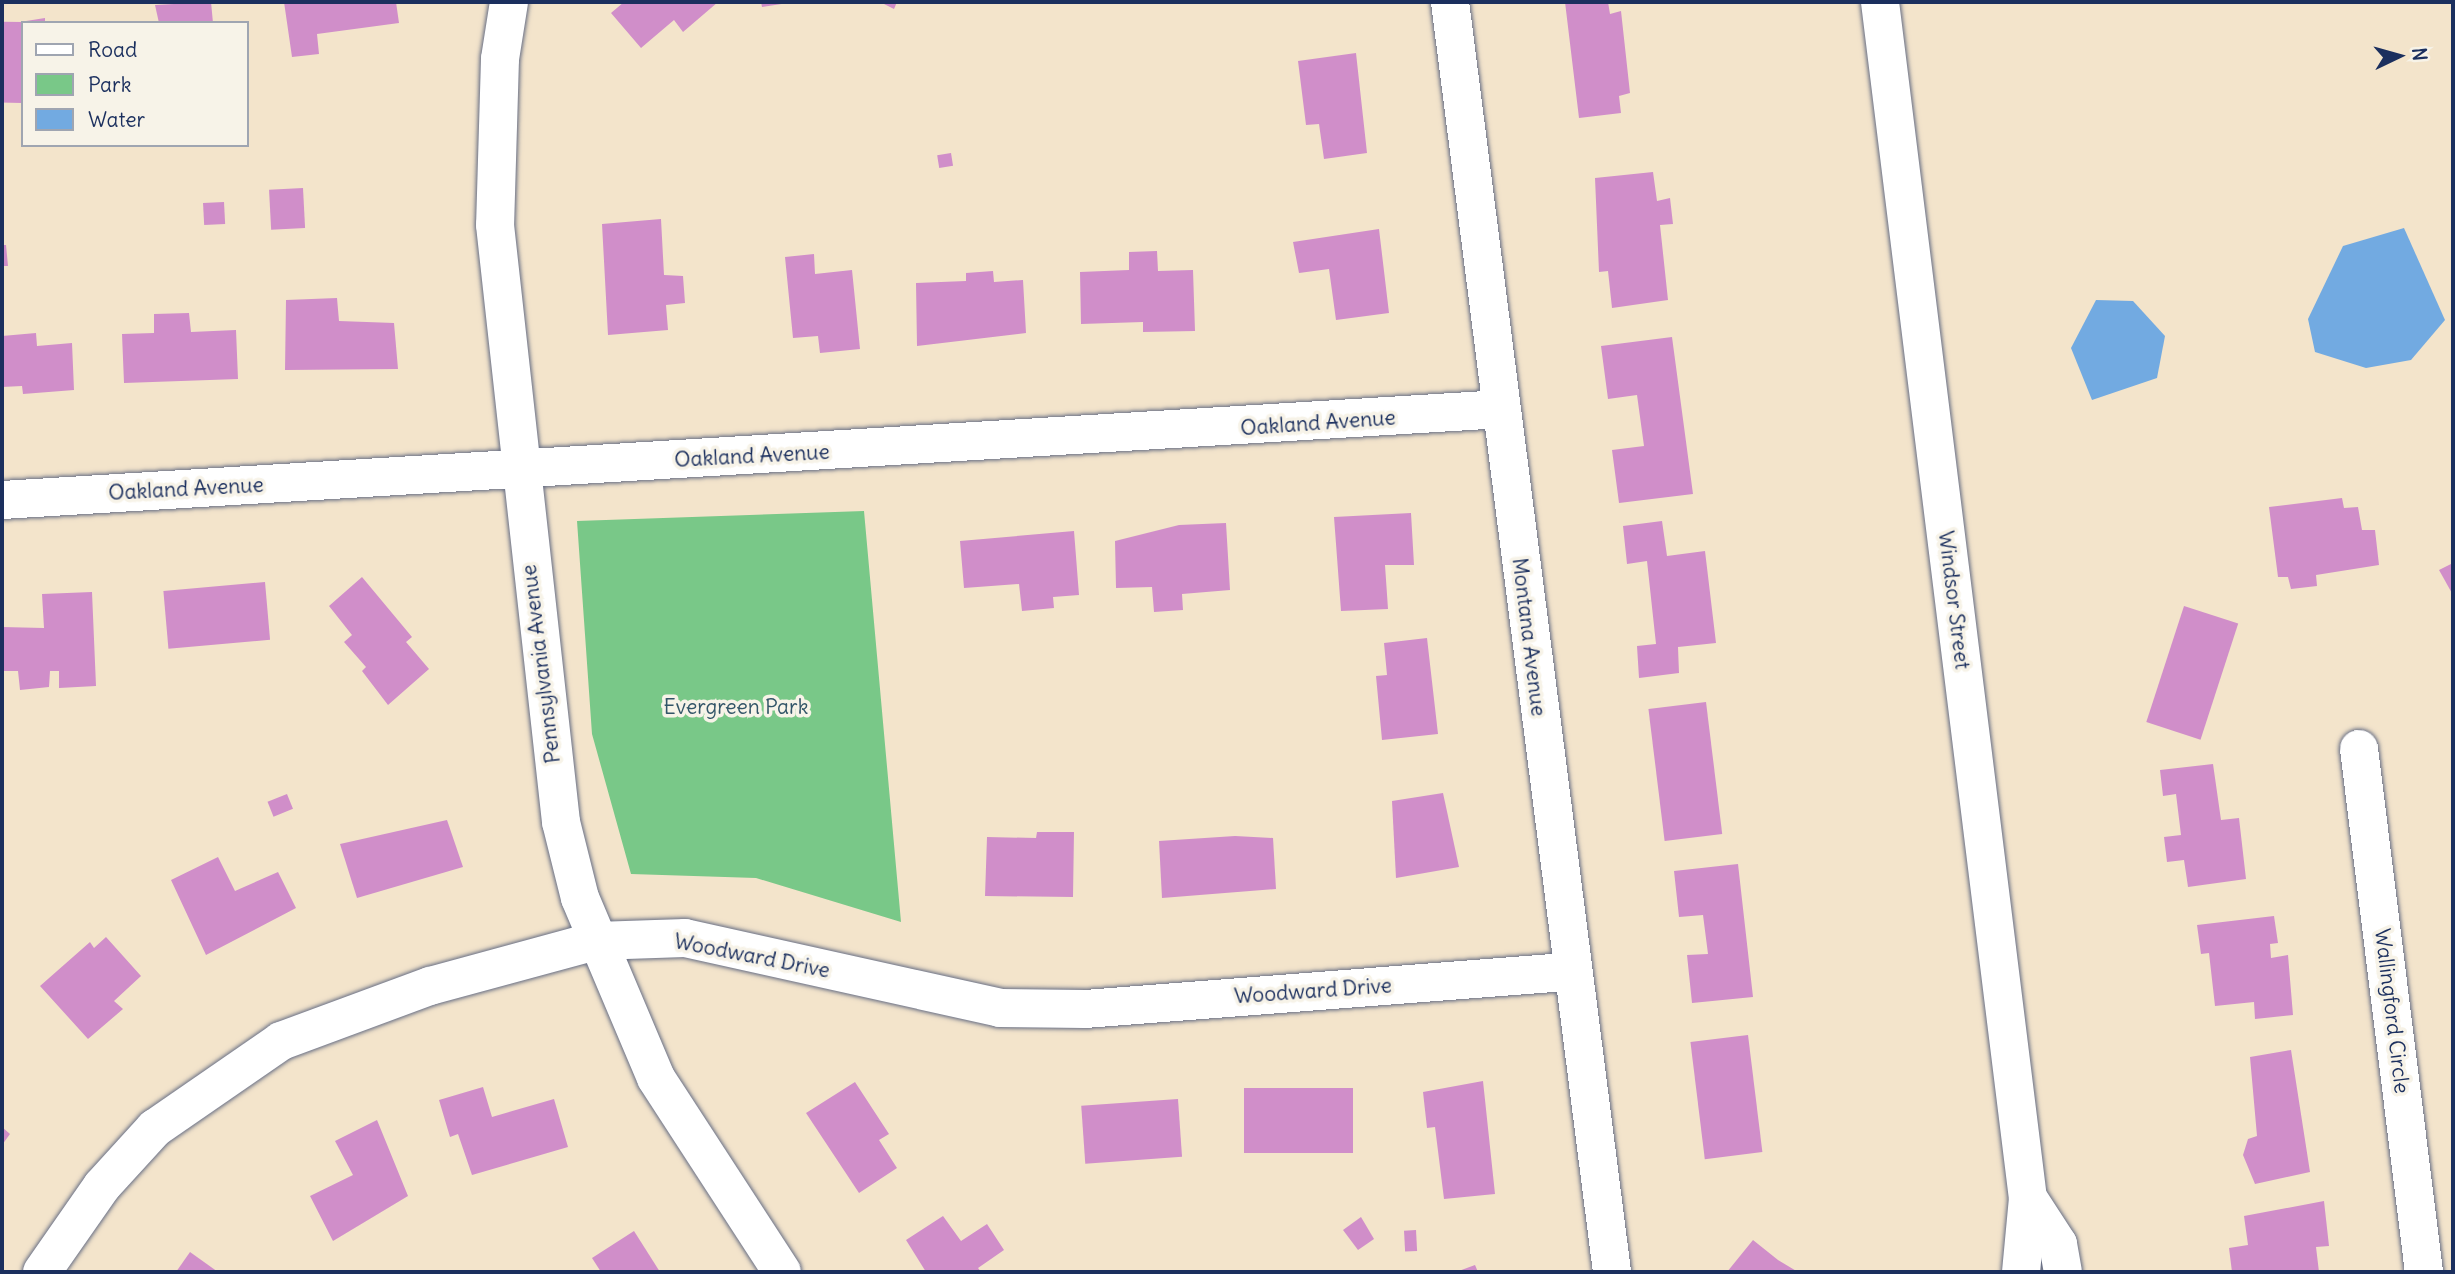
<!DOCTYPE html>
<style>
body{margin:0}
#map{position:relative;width:2455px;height:1274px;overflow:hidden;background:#f3e4cb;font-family:Delius,sans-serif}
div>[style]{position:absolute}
.green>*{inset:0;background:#79c888}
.water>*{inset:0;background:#72aae1}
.building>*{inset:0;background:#d08ec9;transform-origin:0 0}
.roads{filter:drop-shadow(0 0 2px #676e84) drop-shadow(0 0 2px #676e84)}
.street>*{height:38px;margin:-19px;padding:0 19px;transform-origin:19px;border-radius:19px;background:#fff}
.primary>*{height:38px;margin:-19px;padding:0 19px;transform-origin:19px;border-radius:19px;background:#fff}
span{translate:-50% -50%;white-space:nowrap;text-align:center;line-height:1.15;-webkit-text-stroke:7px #f7f3e8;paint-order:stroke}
.street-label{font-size:21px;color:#1b2f5e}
.park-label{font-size:21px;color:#325568}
.frame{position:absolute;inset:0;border:4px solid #1b2f5e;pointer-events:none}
.legend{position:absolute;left:21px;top:21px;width:228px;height:126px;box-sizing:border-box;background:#f7f3e8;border:2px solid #9fa5b1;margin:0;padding:9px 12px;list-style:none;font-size:21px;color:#1b2f5e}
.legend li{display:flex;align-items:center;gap:14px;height:35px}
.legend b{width:35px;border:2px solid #9fa5b1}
.north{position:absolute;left:2364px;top:21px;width:70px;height:70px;-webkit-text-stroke:5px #f7f3e8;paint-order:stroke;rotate:85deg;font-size:19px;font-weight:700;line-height:28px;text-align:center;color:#1b2f5e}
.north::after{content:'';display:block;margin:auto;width:24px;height:32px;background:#1b2f5e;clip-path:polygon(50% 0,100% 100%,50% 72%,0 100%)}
</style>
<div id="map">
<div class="green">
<div style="clip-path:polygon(864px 511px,901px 922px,756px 878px,631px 874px,592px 734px,577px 521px)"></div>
</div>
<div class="water">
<div style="clip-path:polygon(2404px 228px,2445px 320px,2411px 360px,2366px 368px,2315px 352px,2308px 319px,2343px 246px)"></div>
<div style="clip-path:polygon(2096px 300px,2133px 301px,2165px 336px,2157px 378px,2092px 400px,2071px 348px)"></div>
</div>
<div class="building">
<div style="clip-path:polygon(211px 2px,213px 23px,159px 23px,155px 5px)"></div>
<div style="clip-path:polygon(284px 2px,396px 2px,399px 23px,317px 34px,319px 54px,292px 57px)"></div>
<div style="clip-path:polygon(624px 2px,718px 2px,683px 32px,674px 20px,641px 48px,611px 13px)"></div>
<div style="clip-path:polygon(761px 2px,788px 2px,788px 3px,762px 7px)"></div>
<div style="clip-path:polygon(880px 2px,897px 2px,894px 9px)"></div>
<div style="clip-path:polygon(1565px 2px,1608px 2px,1610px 14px,1621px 11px,1630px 93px,1619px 96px,1621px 113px,1579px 118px)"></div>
<div style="clip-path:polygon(45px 18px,45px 23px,26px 23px,26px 21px)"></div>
<div style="left:23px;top:22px;width:81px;height:21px;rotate:91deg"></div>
<div style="clip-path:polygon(1356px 53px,1367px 153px,1324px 159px,1319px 124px,1306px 125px,1298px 61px)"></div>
<div style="left:951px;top:153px;width:13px;height:14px;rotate:81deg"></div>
<div style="clip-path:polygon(1653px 172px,1657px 201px,1670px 198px,1673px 224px,1660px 225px,1668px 300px,1612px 308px,1608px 271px,1599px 272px,1595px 178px)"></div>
<div style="left:303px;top:188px;width:40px;height:34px;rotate:87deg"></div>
<div style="left:224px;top:202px;width:22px;height:21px;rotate:87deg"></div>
<div style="clip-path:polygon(661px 219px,664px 275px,683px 276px,685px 303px,666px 305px,668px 330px,608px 335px,602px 224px)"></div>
<div style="clip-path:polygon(1379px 229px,1389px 313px,1336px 320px,1329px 269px,1299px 273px,1293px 242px)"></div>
<div style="clip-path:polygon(2px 245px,6px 245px,8px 266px,2px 266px)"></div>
<div style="clip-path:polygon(1157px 251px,1158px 271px,1193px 270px,1195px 331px,1143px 332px,1143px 322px,1081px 324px,1080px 272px,1129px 270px,1129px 252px)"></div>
<div style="clip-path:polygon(814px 254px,815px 274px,852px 270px,860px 349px,820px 353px,818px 336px,793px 338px,785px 257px)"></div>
<div style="clip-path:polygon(993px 271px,994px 282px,1023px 280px,1026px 333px,917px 346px,916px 283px,966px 281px,966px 273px)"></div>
<div style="clip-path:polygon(337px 298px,339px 321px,394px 323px,398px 369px,285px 370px,286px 300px)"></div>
<div style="clip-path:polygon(189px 313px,191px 332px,236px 330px,238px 379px,124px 383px,122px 334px,154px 333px,154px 314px)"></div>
<div style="clip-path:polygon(36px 333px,37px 346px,72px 343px,74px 390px,23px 394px,22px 386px,2px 387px,2px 336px)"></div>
<div style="clip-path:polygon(1672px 337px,1693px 494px,1619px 503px,1612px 450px,1644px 446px,1637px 395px,1608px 399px,1601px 346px)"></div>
<div style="clip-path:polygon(2342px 498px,2344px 508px,2358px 507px,2362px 530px,2375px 530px,2379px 565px,2316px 575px,2317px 586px,2291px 589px,2288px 577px,2278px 577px,2269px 507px)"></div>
<div style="clip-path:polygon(1411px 513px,1414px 565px,1385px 565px,1388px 609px,1341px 611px,1334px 517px)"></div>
<div style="clip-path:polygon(1662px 521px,1667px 556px,1705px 551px,1716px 643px,1678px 647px,1679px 673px,1639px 678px,1637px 646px,1656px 644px,1647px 561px,1627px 564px,1623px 526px)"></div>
<div style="clip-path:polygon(1226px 523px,1230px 590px,1182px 594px,1183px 610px,1154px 612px,1152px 587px,1116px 588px,1115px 541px,1179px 525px)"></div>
<div style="clip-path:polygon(1074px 531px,1079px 595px,1053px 597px,1054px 608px,1022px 611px,1019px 584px,964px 588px,960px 541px)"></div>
<div style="clip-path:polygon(2453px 563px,2453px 595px,2439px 570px)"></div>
<div style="clip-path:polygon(362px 577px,412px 637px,406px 642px,429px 669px,388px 705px,362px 671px,366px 667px,344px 642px,352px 635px,329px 606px)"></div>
<div style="left:265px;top:582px;width:58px;height:102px;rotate:85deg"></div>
<div style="clip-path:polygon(92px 592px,96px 686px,59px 688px,59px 671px,50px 671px,49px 687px,20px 690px,18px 671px,2px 671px,2px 627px,44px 628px,42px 594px)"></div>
<div style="left:2184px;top:606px;width:57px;height:122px;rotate:18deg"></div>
<div style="clip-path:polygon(1427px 638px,1438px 734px,1382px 740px,1376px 676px,1387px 675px,1384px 643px)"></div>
<div style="left:1706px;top:702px;width:133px;height:58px;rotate:83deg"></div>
<div style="clip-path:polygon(2213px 764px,2221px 820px,2239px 818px,2246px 879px,2188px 887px,2184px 860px,2167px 862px,2164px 837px,2181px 835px,2176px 794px,2163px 796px,2160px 770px)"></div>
<div style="clip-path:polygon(1443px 793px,1459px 867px,1396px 878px,1392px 801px)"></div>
<div style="left:287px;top:794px;width:16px;height:21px;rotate:68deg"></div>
<div style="clip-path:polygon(447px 820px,463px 867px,357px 898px,340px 844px)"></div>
<div style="clip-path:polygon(1037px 832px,1074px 832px,1073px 897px,985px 896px,987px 837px,1036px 838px)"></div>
<div style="clip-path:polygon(1235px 836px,1273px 838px,1276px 889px,1162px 898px,1159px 841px)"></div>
<div style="clip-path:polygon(218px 857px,235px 891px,278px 872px,296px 908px,206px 955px,171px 880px)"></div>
<div style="clip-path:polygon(1738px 864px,1753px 997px,1692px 1003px,1687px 955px,1708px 954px,1703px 915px,1679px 917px,1674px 871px)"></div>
<div style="clip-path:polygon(2274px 916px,2278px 943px,2270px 944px,2271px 958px,2288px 955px,2293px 1015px,2255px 1019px,2254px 1002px,2215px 1006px,2209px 953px,2201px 954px,2197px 925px)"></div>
<div style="clip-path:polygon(106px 937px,141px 976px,114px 1001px,123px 1009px,88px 1039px,40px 986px,90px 942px,94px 948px)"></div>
<div style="left:1748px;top:1035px;width:118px;height:58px;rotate:83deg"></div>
<div style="clip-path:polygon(2291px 1050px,2310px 1172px,2255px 1184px,2243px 1155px,2248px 1139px,2257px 1136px,2250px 1057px)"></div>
<div style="clip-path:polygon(1483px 1081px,1495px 1194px,1444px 1199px,1435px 1127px,1427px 1128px,1423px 1092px)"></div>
<div style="clip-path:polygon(855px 1082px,889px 1134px,879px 1140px,897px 1168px,859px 1193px,806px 1113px)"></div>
<div style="clip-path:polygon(483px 1087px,492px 1117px,554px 1099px,568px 1147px,472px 1175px,458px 1134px,450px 1137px,439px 1100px)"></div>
<div style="left:1353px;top:1088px;width:65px;height:109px;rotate:90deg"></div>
<div style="left:1178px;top:1099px;width:58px;height:97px;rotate:86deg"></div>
<div style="clip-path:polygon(377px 1120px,408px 1196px,333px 1241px,310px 1196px,353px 1175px,335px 1141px)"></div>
<div style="clip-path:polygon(2px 1127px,10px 1134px,2px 1145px)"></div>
<div style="clip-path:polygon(2324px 1201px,2329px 1246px,2316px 1247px,2319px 1272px,2232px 1272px,2229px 1248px,2248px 1245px,2244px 1216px)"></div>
<div style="clip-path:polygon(943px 1216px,961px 1241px,987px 1224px,1004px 1250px,978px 1268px,981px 1272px,926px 1272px,906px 1240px)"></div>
<div style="clip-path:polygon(1361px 1217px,1374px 1239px,1358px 1250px,1343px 1230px)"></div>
<div style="left:1416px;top:1230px;width:21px;height:12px;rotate:87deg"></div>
<div style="clip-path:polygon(634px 1231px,660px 1272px,601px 1272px,592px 1258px)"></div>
<div style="clip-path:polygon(1753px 1240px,1778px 1260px,1798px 1272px,1727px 1272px)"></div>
<div style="clip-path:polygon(190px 1252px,218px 1272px,176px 1272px)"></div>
<div style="clip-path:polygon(1475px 1265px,1478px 1272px,1456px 1272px)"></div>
</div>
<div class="roads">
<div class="street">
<div style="left:509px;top:2px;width:58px;rotate:99deg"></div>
<div style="left:500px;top:59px;width:166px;rotate:91.7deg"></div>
<div style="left:495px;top:225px;width:601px;rotate:83.69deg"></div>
<div style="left:561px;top:822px;width:78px;rotate:76deg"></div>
<div style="left:580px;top:898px;width:195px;rotate:67.1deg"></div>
<div style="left:656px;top:1078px;width:231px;rotate:57deg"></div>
<div style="left:1450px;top:2px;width:1280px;rotate:82.73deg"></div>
<div style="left:2px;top:500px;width:1502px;rotate:-3.47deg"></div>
<div style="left:2359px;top:749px;width:527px;rotate:82.92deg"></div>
<div style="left:42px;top:1272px;width:105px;rotate:-55.1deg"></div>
<div style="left:102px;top:1186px;width:79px;rotate:-47.6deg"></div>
<div style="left:155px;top:1128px;width:153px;rotate:-34.6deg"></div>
<div style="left:281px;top:1041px;width:159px;rotate:-20.3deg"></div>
<div style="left:430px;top:986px;width:172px;rotate:-15.2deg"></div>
<div style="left:596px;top:941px;width:89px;rotate:-1.9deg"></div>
<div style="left:685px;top:938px;width:323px;rotate:12.5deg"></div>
<div style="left:1000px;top:1008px;width:85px;rotate:0.7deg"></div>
<div style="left:1085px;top:1009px;width:486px;rotate:-4.4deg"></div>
</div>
<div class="primary">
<div style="left:1880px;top:2px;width:1205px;rotate:82.95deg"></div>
<div style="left:2028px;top:1198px;width:74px;rotate:95.4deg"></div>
<div style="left:2028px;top:1198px;width:55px;rotate:56.9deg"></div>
<div style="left:2058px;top:1244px;width:28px;rotate:80deg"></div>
</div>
</div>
<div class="street-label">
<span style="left:1318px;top:423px;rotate:-4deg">Oakland Avenue</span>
<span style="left:752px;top:456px;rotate:-3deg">Oakland Avenue</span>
<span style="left:186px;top:489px;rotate:-3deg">Oakland Avenue</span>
<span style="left:1954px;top:600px;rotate:83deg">Windsor Street</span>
<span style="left:1529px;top:637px;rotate:83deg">Montana Avenue</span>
<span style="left:541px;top:664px;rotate:-97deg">Pennsylvania Avenue</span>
<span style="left:752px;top:956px;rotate:11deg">Woodward Drive</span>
<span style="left:1313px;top:991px;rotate:-4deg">Woodward Drive</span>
<span style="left:2392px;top:1011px;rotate:83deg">Wallingford Circle</span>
</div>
<div class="park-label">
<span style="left:736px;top:707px">Evergreen Park</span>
</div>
<div class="frame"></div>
<ul class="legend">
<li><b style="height:9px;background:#fff"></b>Road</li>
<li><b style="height:19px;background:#79c888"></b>Park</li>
<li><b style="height:19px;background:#72aae1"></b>Water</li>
</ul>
<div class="north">N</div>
</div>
